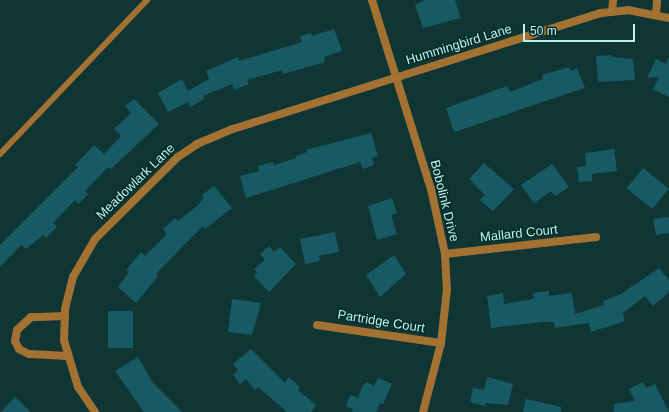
<!DOCTYPE html>
<style>
body{margin:0}
#map{position:relative;width:669px;height:412px;overflow:hidden;background:#0f3634;font-family:Helvetica,sans-serif}
div>[style]{position:absolute}
.building>*{inset:0;background:#185a64;transform-origin:0 0}
.service>*{height:6px;margin:-3px;padding:0 3px;transform-origin:3px;border-radius:3px;background:#a37132}
.minor>*{height:8px;margin:-4px;padding:0 4px;transform-origin:4px;border-radius:4px;background:#a37132}
span{translate:-50% -50%;white-space:nowrap;text-align:center;line-height:1.15;-webkit-text-stroke:3px #032c2a;paint-order:stroke}
.street-label{font-size:13px;color:#bcf1ec}
.scale{position:absolute;left:523px;top:24px;width:112px;height:18px;box-sizing:border-box;border:2px solid #bcf1ec;border-top:0;padding-left:5px;font-size:12px;line-height:14px;white-space:nowrap;color:#bcf1ec;-webkit-text-stroke:3px #032c2a;paint-order:stroke}
</style>
<div id="map">
<div class="building">
<div style="clip-path:polygon(425px 0,455px 0,461px 18px,423px 28px,415px 5px)"></div>
<div style="clip-path:polygon(334px 29px,342px 51px,324px 57px,325px 62px,283px 74px,282px 70px,247px 80px,249px 84px,234px 90px,232px 84px,203px 96px,204px 99px,191px 107px,188px 102px,168px 112px,158px 93px,182px 79px,188px 91px,209px 79px,206px 71px,238px 57px,239px 61px,302px 42px,300px 36px,311px 33px,312px 36px)"></div>
<div style="clip-path:polygon(612px 55px,612px 57px,633px 59px,635px 80px,598px 82px,596px 56px)"></div>
<div style="clip-path:polygon(669px 57px,669px 97px,653px 89px,659px 77px,647px 78px,656px 59px,666px 64px)"></div>
<div style="clip-path:polygon(569px 67px,571px 71px,577px 68px,585px 88px,454px 132px,446px 108px,507px 86px,510px 92px,543px 79px,542px 75px)"></div>
<div style="clip-path:polygon(134px 99px,159px 124px,111px 169px,108px 167px,85px 191px,88px 194px,79px 204px,75px 200px,53px 223px,57px 227px,46px 238px,43px 235px,26px 249px,21px 245px,0 267px,0 245px,78px 167px,75px 165px,94px 145px,104px 154px,121px 136px,114px 129px,131px 113px,125px 106px)"></div>
<div style="clip-path:polygon(371px 133px,378px 156px,372px 158px,374px 165px,363px 169px,360px 162px,246px 198px,240px 176px,259px 171px,258px 166px,273px 162px,274px 165px,296px 158px,296px 156px,307px 152px,306px 150px)"></div>
<div style="clip-path:polygon(614px 149px,617px 171px,592px 174px,592px 181px,579px 182px,577px 167px,586px 166px,585px 153px)"></div>
<div style="clip-path:polygon(484px 163px,514px 189px,493px 211px,480px 200px,485px 195px,469px 179px)"></div>
<div style="clip-path:polygon(552px 164px,569px 187px,555px 196px,551px 191px,534px 203px,521px 185px)"></div>
<div style="left:643px;top:168px;width:33px;height:26px;rotate:39deg"></div>
<div style="clip-path:polygon(214px 186px,232px 208px,205px 229px,203px 226px,183px 246px,156px 274px,158px 276px,136px 303px,118px 287px,129px 272px,126px 270px,141px 252px,145px 256px,167px 234px,163px 229px,175px 218px,178px 221px,197px 206px,204px 198px,202px 195px)"></div>
<div style="clip-path:polygon(392px 198px,397px 213px,391px 215px,397px 234px,377px 240px,368px 206px)"></div>
<div style="clip-path:polygon(669px 217px,669px 233px,656px 235px,653px 219px)"></div>
<div style="clip-path:polygon(335px 232px,339px 252px,319px 256px,320px 261px,305px 264px,300px 239px)"></div>
<div style="clip-path:polygon(269px 246px,274px 252px,280px 247px,296px 264px,269px 292px,254px 276px,257px 272px,254px 269px,265px 260px,260px 254px)"></div>
<div style="clip-path:polygon(394px 255px,406px 274px,380px 297px,366px 275px)"></div>
<div style="clip-path:polygon(659px 268px,669px 280px,669px 292px,653px 306px,645px 296px,623px 313px,625px 321px,591px 332px,589px 323px,555px 328px,554px 322px,542px 322px,491px 328px,487px 296px,503px 293px,504px 304px,534px 299px,533px 293px,549px 291px,549px 296px,572px 293px,575px 314px,604px 305px,603px 301px,621px 294px)"></div>
<div style="clip-path:polygon(232px 299px,261px 303px,252px 335px,228px 332px)"></div>
<div style="left:108px;top:311px;width:25px;height:37px"></div>
<div style="clip-path:polygon(251px 349px,285px 383px,289px 377px,300px 387px,298px 390px,316px 405px,311px 412px,287px 412px,258px 387px,255px 390px,246px 379px,240px 384px,233px 375px,238px 370px,233px 364px)"></div>
<div style="clip-path:polygon(138px 357px,153px 383px,182px 412px,144px 412px,115px 371px)"></div>
<div style="clip-path:polygon(487px 377px,513px 384px,508px 405px,486px 403px,485px 406px,470px 402px,473px 388px,484px 390px)"></div>
<div style="clip-path:polygon(378px 378px,392px 384px,383px 404px,380px 403px,376px 412px,352px 412px,353px 409px,346px 406px,350px 395px,358px 398px,363px 385px,367px 382px,374px 386px)"></div>
<div style="clip-path:polygon(643px 382px,646px 388px,655px 384px,669px 412px,614px 412px,614px 404px,635px 401px,629px 389px)"></div>
<div style="clip-path:polygon(15px 397px,31px 412px,1px 412px)"></div>
<div style="clip-path:polygon(526px 399px,561px 407px,561px 412px,523px 412px)"></div>
</div>
<div class="service">
<div style="left:0;top:154px;width:213px;rotate:-46.3deg"></div>
</div>
<div class="minor">
<div style="left:372px;top:0;width:198px;rotate:72.7deg"></div>
<div style="left:431px;top:189px;width:66px;rotate:77.8deg"></div>
<div style="left:445px;top:254px;width:35px;rotate:87deg"></div>
<div style="left:447px;top:289px;width:54px;rotate:96.3deg"></div>
<div style="left:441px;top:343px;width:71px;rotate:104.6deg"></div>
<div style="left:612px;top:12px;width:12px;rotate:-85deg"></div>
<div style="left:656px;top:15px;width:15px;rotate:-86deg"></div>
<div style="left:445px;top:254px;width:152px;rotate:-6.4deg"></div>
<div style="left:65px;top:316px;width:34px;rotate:178deg"></div>
<div style="left:31px;top:317px;width:19px;rotate:137deg"></div>
<div style="left:17px;top:330px;width:11px;rotate:100deg"></div>
<div style="left:15px;top:341px;width:9px;rotate:63deg"></div>
<div style="left:19px;top:349px;width:11px;rotate:27deg"></div>
<div style="left:29px;top:354px;width:39px;rotate:3deg"></div>
<div style="left:317px;top:325px;width:125px;rotate:8.3deg"></div>
<div style="left:95px;top:412px;width:30px;rotate:-124deg"></div>
<div style="left:78px;top:387px;width:49px;rotate:-106.6deg"></div>
<div style="left:64px;top:340px;width:31px;rotate:-88deg"></div>
<div style="left:65px;top:309px;width:33px;rotate:-76deg"></div>
<div style="left:73px;top:277px;width:44px;rotate:-59.9deg"></div>
<div style="left:95px;top:239px;width:117px;rotate:-44.7deg"></div>
<div style="left:178px;top:157px;width:23px;rotate:-34deg"></div>
<div style="left:197px;top:144px;width:39px;rotate:-23deg"></div>
<div style="left:233px;top:129px;width:386px;rotate:-17.5deg"></div>
<div style="left:601px;top:13px;width:27px;rotate:-6deg"></div>
<div style="left:628px;top:10px;width:42px;rotate:11deg"></div>
</div>
<div class="street-label">
<span style="left:459px;top:45px;rotate:-17deg">Hummingbird Lane</span>
<span style="left:136px;top:182px;rotate:-44deg">Meadowlark Lane</span>
<span style="left:444px;top:201px;rotate:76deg">Bobolink Drive</span>
<span style="left:519px;top:234px;rotate:-6deg">Mallard Court</span>
<span style="left:381px;top:322px;rotate:9deg">Partridge Court</span>
</div>
<div class="scale">50 m</div>
</div>
